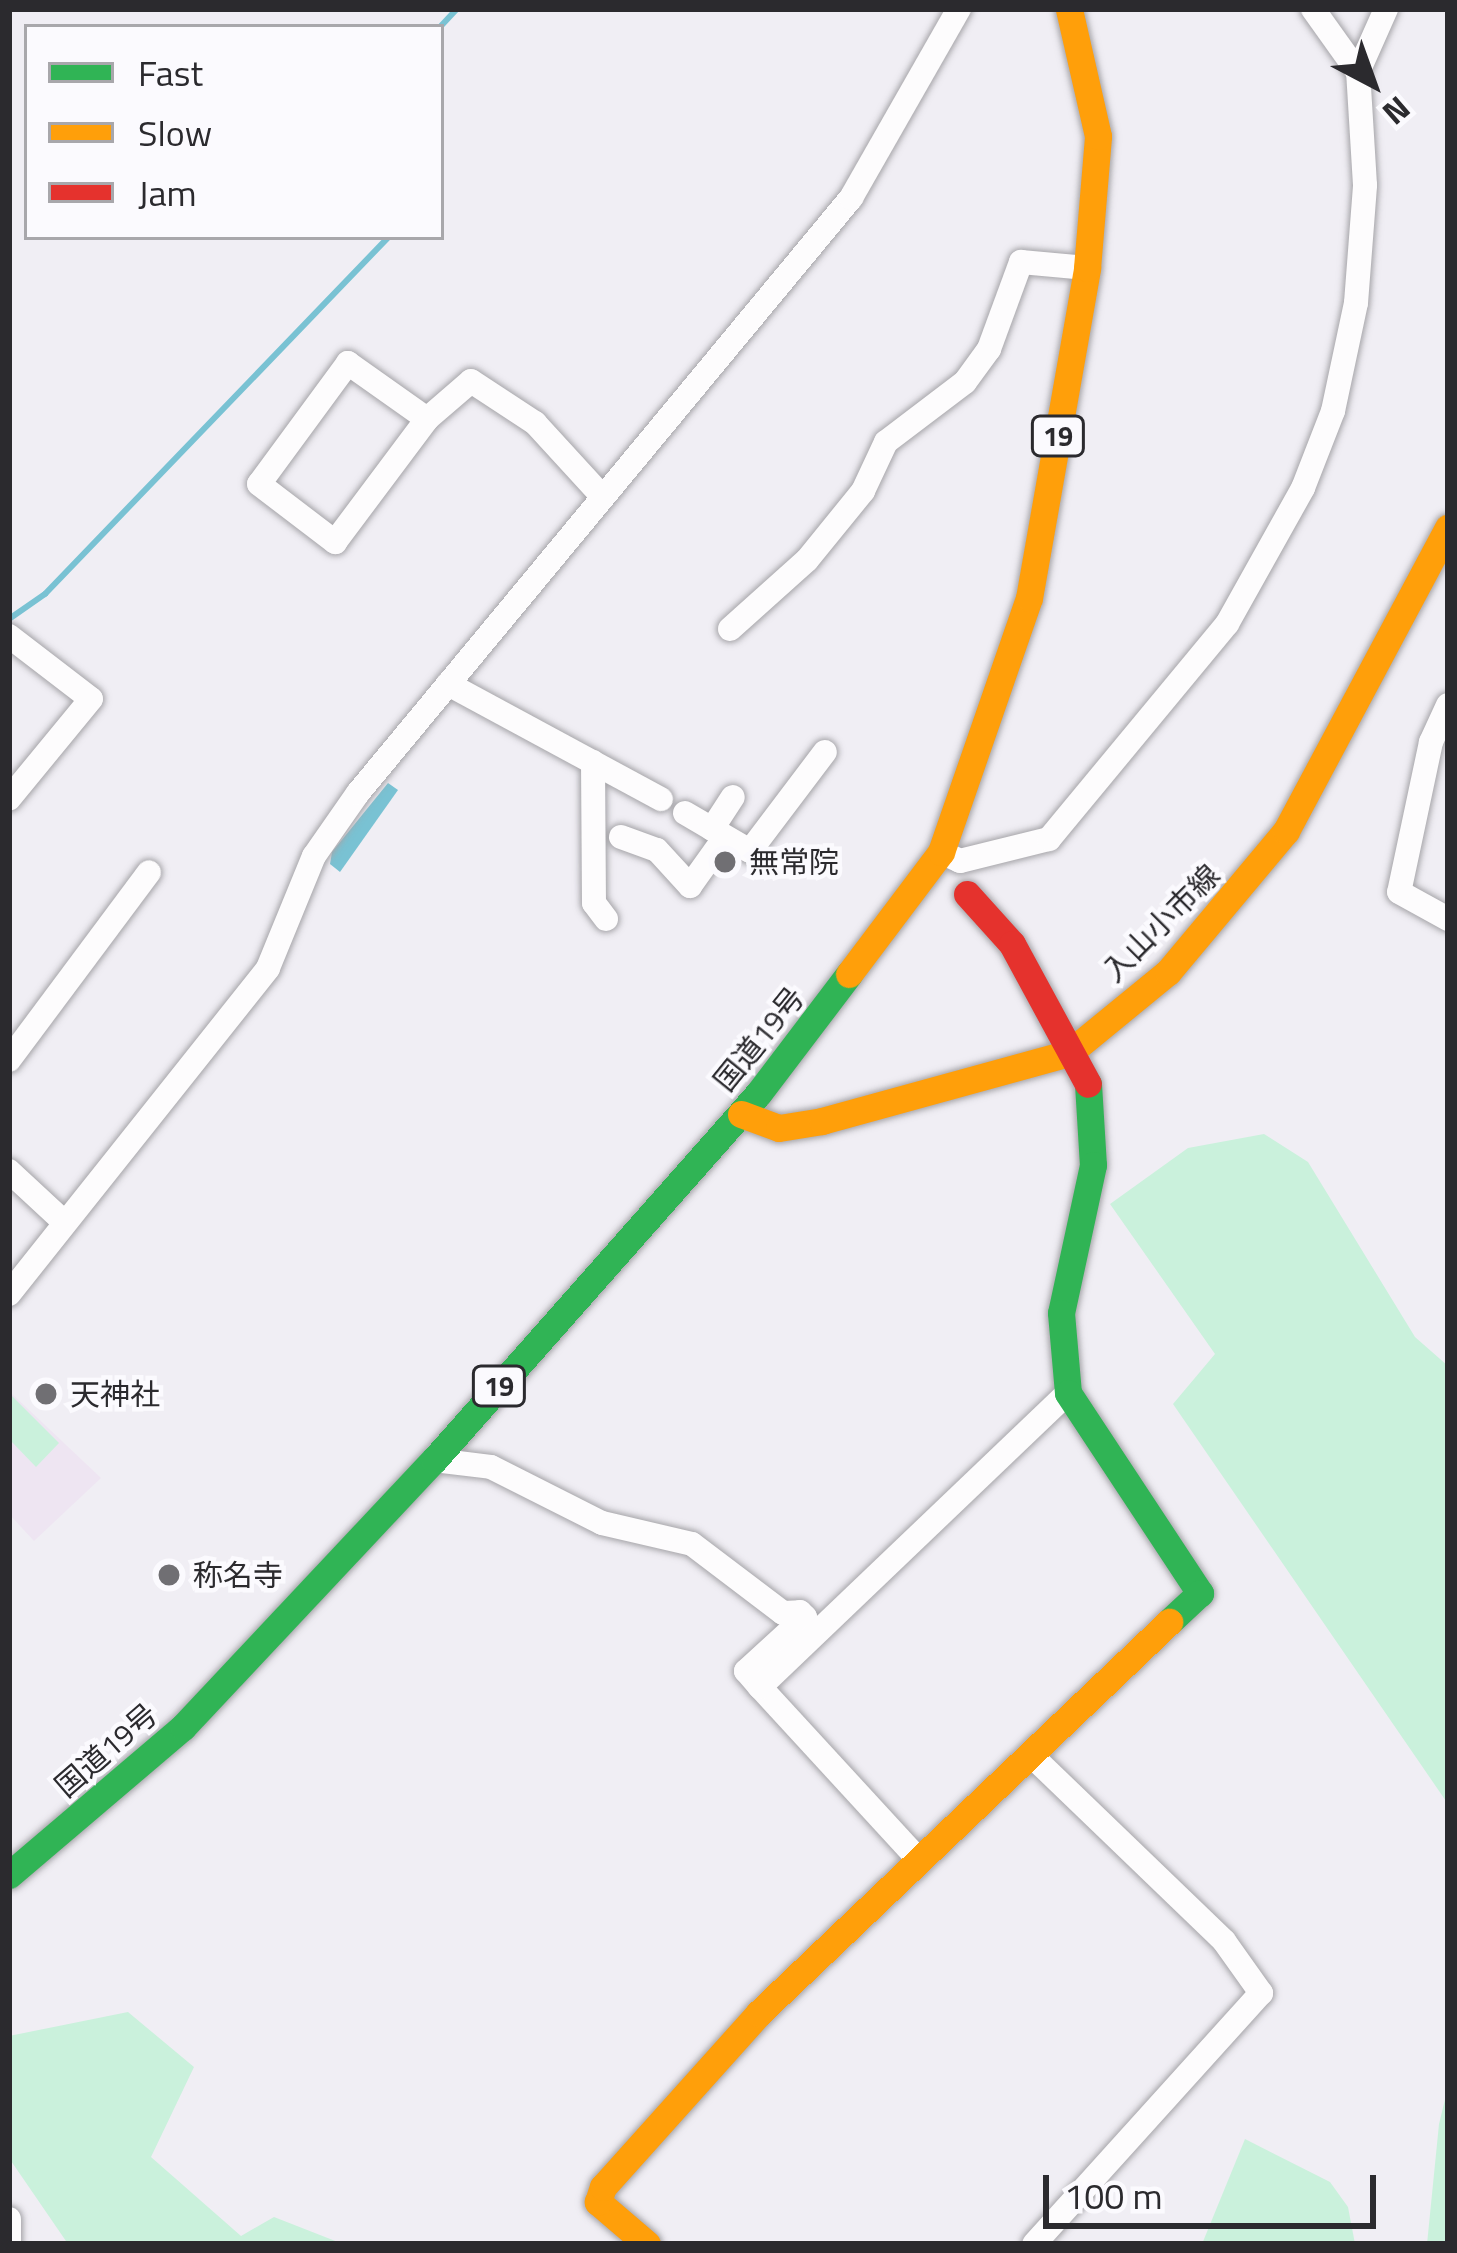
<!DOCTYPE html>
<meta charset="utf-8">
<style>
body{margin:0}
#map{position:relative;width:1457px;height:2253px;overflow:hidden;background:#f0eef4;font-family:"Titillium Web","Noto Sans JP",sans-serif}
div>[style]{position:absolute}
.education>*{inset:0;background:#eee5f2}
.green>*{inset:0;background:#caf1dc}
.water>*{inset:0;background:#79c2d3}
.stream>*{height:6px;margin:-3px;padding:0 3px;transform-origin:3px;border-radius:3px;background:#79c2d3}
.roads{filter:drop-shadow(0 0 3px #a6a5a9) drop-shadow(0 0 3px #a6a5a9)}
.street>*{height:24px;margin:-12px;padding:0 12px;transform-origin:12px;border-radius:12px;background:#fdfcfd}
.fast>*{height:27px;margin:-13.5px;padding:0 13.5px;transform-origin:13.5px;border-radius:13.5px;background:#30b455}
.slow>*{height:27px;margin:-13.5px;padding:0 13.5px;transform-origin:13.5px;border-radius:13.5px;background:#ff9f0a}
.jam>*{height:27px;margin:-13.5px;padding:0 13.5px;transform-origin:13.5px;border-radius:13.5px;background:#e5322d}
.dots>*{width:33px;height:33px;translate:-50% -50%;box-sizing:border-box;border:6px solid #fbfafe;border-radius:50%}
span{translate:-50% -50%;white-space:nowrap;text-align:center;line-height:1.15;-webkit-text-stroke:9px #fbfafe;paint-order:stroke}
.shield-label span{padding:3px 9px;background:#fbfafe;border:3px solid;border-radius:9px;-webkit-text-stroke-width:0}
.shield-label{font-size:27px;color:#2b2a2e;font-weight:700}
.poi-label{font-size:30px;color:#2b2a2e}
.left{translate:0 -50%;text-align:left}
.street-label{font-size:30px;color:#2b2a2e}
.frame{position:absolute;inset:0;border:12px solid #2b2a2e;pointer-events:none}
.legend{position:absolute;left:24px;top:24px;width:420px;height:216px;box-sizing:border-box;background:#fbfafe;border:3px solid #a8a7ab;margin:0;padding:15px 21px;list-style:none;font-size:36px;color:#2b2a2e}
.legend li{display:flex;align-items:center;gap:24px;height:60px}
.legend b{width:60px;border:3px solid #a8a7ab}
.north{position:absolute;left:1313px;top:24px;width:120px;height:120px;-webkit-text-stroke:9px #fbfafe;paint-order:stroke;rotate:139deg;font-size:33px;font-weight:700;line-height:48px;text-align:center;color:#2b2a2e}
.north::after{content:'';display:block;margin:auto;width:42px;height:54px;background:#2b2a2e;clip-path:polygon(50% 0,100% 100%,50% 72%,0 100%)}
.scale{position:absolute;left:1043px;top:2175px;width:333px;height:54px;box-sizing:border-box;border:6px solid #2b2a2e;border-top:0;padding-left:15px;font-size:36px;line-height:42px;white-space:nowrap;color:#2b2a2e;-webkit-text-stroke:9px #fbfafe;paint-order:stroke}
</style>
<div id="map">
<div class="education">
<div style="clip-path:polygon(10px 1392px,101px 1478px,34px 1541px,9px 1514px)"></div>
</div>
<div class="green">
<div style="clip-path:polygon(1264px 1134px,1308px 1162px,1415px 1337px,1448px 1366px,1448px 1804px,1173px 1404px,1215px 1354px,1110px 1204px,1188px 1148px)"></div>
<div style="clip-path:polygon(11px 1395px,59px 1443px,36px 1467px,9px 1439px)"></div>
<div style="clip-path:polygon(128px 2012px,194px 2067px,151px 2157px,241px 2236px,274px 2217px,343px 2244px,68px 2244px,9px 2158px,9px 2036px)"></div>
<div style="clip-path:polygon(1448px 2087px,1448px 2244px,1427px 2244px,1439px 2124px)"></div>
<div style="clip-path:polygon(1245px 2139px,1330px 2182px,1348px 2207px,1355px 2244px,1202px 2244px)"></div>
</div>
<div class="water">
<div style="clip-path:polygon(388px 783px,398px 790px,340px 872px,330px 864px,332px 852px)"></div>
</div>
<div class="stream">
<div style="left:440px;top:27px;width:25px;rotate:-47deg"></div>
<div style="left:9px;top:619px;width:44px;rotate:-34.8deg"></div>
<div style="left:45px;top:594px;width:496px;rotate:-46.1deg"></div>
</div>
<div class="roads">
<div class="street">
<div style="left:1313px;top:9px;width:77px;rotate:54.5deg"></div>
<div style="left:427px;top:419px;width:97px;rotate:-144.7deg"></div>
<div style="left:348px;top:363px;width:150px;rotate:126.3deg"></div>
<div style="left:259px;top:484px;width:96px;rotate:37.3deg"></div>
<div style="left:335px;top:542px;width:154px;rotate:-53.2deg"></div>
<div style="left:427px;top:419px;width:58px;rotate:-40.8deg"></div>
<div style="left:471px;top:381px;width:77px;rotate:33.3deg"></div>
<div style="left:535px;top:423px;width:99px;rotate:47.5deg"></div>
<div style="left:730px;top:629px;width:103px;rotate:-41.9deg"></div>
<div style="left:807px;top:560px;width:89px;rotate:-50.9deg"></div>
<div style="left:863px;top:491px;width:54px;rotate:-64.9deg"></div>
<div style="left:886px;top:442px;width:99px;rotate:-37.2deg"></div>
<div style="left:965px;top:382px;width:41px;rotate:-54deg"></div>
<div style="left:989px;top:349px;width:93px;rotate:-69.8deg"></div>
<div style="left:1021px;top:262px;width:66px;rotate:5.2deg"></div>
<div style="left:9px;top:636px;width:103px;rotate:37.5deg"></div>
<div style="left:91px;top:699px;width:129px;rotate:129.4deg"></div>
<div style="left:448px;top:684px;width:242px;rotate:28.4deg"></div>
<div style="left:1448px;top:705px;width:41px;rotate:114.7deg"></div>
<div style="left:1431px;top:742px;width:153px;rotate:102deg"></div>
<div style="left:1399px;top:892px;width:56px;rotate:28.9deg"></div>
<div style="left:593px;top:762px;width:141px;rotate:89.6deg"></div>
<div style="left:594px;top:903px;width:20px;rotate:53deg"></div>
<div style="left:685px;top:813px;width:75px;rotate:30.3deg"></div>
<div style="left:750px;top:851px;width:124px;rotate:-52.9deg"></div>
<div style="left:712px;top:829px;width:38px;rotate:-57deg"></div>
<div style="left:621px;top:837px;width:38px;rotate:20deg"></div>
<div style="left:657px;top:850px;width:49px;rotate:47.5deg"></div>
<div style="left:690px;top:886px;width:60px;rotate:-54.5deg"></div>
<div style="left:941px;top:852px;width:21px;rotate:25deg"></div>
<div style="left:960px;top:861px;width:92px;rotate:-13.9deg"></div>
<div style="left:1049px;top:839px;width:279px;rotate:-50.4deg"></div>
<div style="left:1227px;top:624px;width:156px;rotate:-60.8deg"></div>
<div style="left:1303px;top:488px;width:83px;rotate:-68.7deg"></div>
<div style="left:1333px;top:411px;width:110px;rotate:-78deg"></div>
<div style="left:1356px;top:303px;width:118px;rotate:-85.6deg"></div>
<div style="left:1365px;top:185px;width:113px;rotate:-93.5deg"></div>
<div style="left:1358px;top:72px;width:69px;rotate:-66deg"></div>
<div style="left:9px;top:1060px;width:234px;rotate:-53.3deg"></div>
<div style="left:9px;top:1171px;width:75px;rotate:42.8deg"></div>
<div style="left:9px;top:1294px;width:416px;rotate:-51.5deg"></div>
<div style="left:268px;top:968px;width:121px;rotate:-67.7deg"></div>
<div style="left:314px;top:856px;width:77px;rotate:-55.1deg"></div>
<div style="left:358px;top:793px;width:773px;rotate:-50.36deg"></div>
<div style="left:851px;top:198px;width:218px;rotate:-60.3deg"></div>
<div style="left:434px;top:1460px;width:57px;rotate:7deg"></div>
<div style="left:491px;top:1467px;width:124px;rotate:26.8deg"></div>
<div style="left:602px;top:1523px;width:92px;rotate:13.1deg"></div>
<div style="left:692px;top:1544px;width:114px;rotate:37.2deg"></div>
<div style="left:783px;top:1613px;width:17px;rotate:-3deg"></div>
<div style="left:800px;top:1612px;width:7px;rotate:45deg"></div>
<div style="left:805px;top:1617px;width:80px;rotate:137.5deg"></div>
<div style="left:746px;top:1671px;width:21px;rotate:49deg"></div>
<div style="left:1033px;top:1757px;width:265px;rotate:43.9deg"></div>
<div style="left:1224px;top:1941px;width:64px;rotate:54.6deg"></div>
<div style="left:1261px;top:1993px;width:338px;rotate:132.1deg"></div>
<div style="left:919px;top:1860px;width:235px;rotate:-132.6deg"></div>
<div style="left:760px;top:1687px;width:426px;rotate:-43.7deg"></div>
<div style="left:9px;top:2219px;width:23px;rotate:90deg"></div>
</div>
<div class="fast">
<div style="left:1088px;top:1084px;width:81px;rotate:86.5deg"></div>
<div style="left:1093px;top:1165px;width:151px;rotate:102.2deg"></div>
<div style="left:1061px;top:1313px;width:80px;rotate:85deg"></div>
<div style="left:1068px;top:1393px;width:240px;rotate:56.6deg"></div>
<div style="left:1200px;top:1593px;width:42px;rotate:136.9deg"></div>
<div style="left:9px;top:1875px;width:228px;rotate:-40.4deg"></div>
<div style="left:183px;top:1727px;width:366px;rotate:-46.8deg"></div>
<div style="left:434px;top:1460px;width:489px;rotate:-48.5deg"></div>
<div style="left:758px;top:1094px;width:151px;rotate:-52.8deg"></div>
</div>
<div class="slow">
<div style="left:849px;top:974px;width:153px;rotate:-53deg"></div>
<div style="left:941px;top:852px;width:269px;rotate:-70.9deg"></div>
<div style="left:1029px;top:598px;width:335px;rotate:-80deg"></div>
<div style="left:1087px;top:268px;width:132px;rotate:-85.2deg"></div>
<div style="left:1098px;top:136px;width:130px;rotate:-102.9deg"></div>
<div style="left:741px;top:1114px;width:40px;rotate:20.2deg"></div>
<div style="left:779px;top:1128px;width:44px;rotate:-9.2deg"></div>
<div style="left:822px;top:1121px;width:256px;rotate:-15.4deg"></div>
<div style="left:1069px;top:1053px;width:128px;rotate:-39.3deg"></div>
<div style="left:1168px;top:972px;width:184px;rotate:-50.1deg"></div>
<div style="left:1286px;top:831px;width:344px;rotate:-61.9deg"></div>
<div style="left:647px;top:2244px;width:65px;rotate:-139.4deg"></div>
<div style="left:598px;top:2202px;width:16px;rotate:-72deg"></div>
<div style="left:603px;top:2187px;width:234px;rotate:-48.1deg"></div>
<div style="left:759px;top:2013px;width:567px;rotate:-43.64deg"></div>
</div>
<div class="jam">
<div style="left:967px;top:894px;width:67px;rotate:48deg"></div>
<div style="left:1012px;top:944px;width:159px;rotate:61.5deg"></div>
</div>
</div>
<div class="dots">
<div style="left:725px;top:862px;background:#706f73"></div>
<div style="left:46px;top:1394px;background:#706f73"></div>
<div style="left:169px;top:1575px;background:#706f73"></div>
</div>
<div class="shield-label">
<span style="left:1058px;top:436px">19</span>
<span style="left:499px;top:1386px">19</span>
</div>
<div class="poi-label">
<span class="left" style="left:749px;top:862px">無常院</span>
<span class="left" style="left:70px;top:1394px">天神社</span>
<span class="left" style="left:193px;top:1575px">称名寺</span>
</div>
<div class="street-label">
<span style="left:1161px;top:923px;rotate:-45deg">入山小市線</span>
<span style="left:759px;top:1039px;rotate:-51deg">国道19号</span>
<span style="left:106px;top:1750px;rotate:-41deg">国道19号</span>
</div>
<div class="frame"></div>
<ul class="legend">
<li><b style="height:15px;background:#30b455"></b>Fast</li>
<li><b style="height:15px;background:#ff9f0a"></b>Slow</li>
<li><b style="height:15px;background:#e5322d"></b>Jam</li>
</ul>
<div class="north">N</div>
<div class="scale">100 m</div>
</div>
